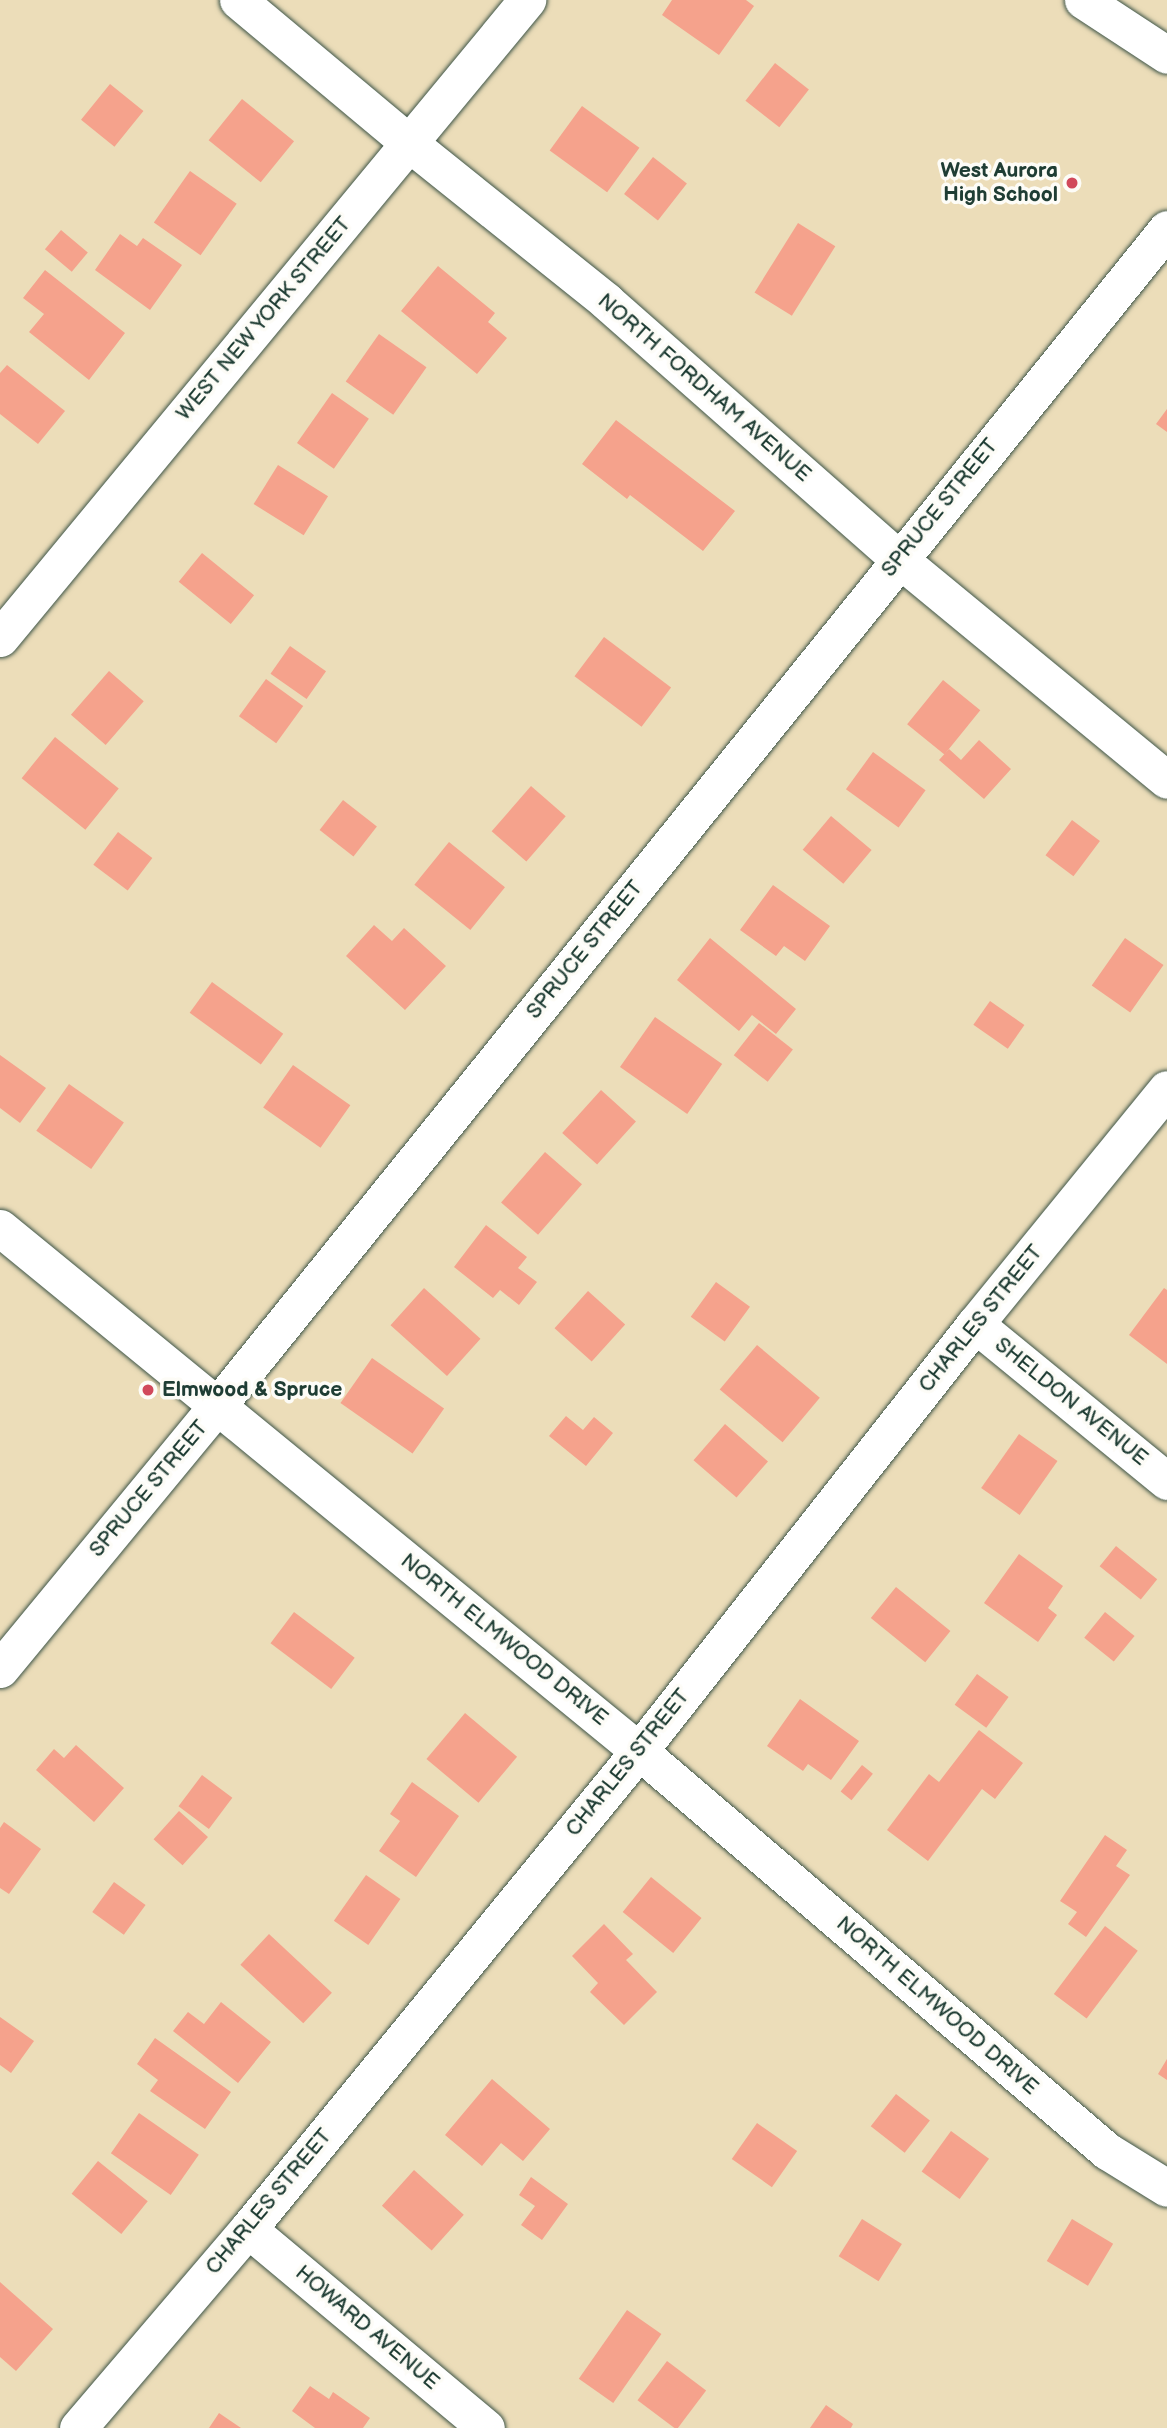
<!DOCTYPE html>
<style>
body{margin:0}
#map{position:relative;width:1167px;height:2428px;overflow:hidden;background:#ecddb9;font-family:"Balsamiq Sans",sans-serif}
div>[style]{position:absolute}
.building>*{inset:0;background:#f5a28c;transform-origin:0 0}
.roads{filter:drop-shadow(0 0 2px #3e5548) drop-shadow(0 0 2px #3e5548)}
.minor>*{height:37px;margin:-18.5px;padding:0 18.5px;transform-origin:18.5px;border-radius:18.5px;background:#fff}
.dots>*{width:19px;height:19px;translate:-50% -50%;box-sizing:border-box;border:4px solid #fdfcf7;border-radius:50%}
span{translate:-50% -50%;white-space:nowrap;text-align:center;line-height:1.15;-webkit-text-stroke:7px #fdfcf7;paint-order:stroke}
.poi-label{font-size:21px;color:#1f3d34;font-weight:700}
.right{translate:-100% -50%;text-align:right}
.left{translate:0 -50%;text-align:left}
.street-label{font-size:21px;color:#1f3d34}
</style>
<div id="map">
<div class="building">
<div style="clip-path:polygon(672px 0,746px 0,754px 6px,719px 55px,662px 15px)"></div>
<div style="left:775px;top:63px;width:43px;height:48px;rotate:38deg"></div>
<div style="left:110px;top:84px;width:43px;height:46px;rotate:39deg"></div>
<div style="left:242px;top:99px;width:67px;height:53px;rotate:39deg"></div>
<div style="left:582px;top:106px;width:71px;height:55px;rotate:36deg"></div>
<div style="left:653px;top:157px;width:43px;height:47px;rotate:38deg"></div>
<div style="left:190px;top:171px;width:57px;height:63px;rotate:35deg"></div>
<div style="left:798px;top:223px;width:44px;height:82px;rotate:32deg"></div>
<div style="left:61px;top:230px;width:35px;height:25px;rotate:40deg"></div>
<div style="clip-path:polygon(120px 234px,137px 246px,143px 238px,182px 265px,150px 310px,95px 270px)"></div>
<div style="clip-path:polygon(438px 266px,495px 313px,488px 322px,507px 338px,477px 374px,401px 311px)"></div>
<div style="clip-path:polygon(45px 270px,125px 333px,89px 380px,29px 332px,44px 314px,23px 298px)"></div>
<div style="left:379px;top:334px;width:58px;height:58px;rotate:35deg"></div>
<div style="clip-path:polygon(7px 365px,65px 411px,38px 444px,0 414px,0 373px)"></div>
<div style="left:332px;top:393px;width:45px;height:61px;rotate:35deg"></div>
<div style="clip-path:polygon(1167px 409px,1167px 432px,1156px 424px)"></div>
<div style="clip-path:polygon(616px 420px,735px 511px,703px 551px,630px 495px,627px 499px,582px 464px)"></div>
<div style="left:278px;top:465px;width:59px;height:46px;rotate:32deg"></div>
<div style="left:202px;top:553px;width:67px;height:37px;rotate:39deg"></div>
<div style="left:604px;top:637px;width:84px;height:49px;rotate:37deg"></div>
<div style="left:290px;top:646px;width:44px;height:34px;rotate:35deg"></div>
<div style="left:109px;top:671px;width:46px;height:58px;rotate:41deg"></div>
<div style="left:266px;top:679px;width:46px;height:46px;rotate:36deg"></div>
<div style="left:943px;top:680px;width:48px;height:57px;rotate:39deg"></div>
<div style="left:55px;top:737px;width:82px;height:53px;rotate:39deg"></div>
<div style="clip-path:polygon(979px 740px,1011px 769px,984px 799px,939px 760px,949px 749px,961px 760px)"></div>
<div style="left:873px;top:752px;width:65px;height:46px;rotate:36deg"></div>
<div style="left:531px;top:786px;width:46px;height:60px;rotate:41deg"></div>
<div style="left:343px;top:800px;width:43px;height:38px;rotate:38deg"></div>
<div style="left:831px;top:816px;width:53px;height:44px;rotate:40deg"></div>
<div style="left:1072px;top:820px;width:35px;height:44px;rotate:37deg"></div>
<div style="left:118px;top:832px;width:43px;height:41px;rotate:37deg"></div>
<div style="left:449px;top:842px;width:72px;height:55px;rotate:39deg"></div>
<div style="clip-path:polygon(773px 885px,830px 926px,805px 961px,784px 946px,776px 956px,740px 930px)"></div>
<div style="clip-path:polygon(374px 925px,392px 941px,404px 928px,446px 966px,405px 1010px,346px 956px)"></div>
<div style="clip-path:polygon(710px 938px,796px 1009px,776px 1034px,752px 1015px,739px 1031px,677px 980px)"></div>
<div style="left:1125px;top:938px;width:47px;height:58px;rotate:35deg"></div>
<div style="left:212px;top:982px;width:88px;height:38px;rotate:36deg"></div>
<div style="left:990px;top:1001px;width:42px;height:29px;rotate:35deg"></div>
<div style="left:655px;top:1017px;width:82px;height:61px;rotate:35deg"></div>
<div style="left:759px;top:1023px;width:43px;height:41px;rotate:38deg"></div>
<div style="clip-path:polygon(0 1055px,46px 1088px,20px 1123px,0 1108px)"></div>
<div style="left:293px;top:1065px;width:70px;height:52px;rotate:35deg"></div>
<div style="left:69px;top:1084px;width:67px;height:57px;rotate:35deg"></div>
<div style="left:601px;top:1090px;width:47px;height:58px;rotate:42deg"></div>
<div style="left:545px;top:1152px;width:49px;height:67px;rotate:41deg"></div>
<div style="clip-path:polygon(486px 1225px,527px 1257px,518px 1268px,537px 1282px,519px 1305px,500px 1290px,493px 1298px,454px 1267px)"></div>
<div style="left:716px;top:1282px;width:42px;height:43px;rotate:36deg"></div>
<div style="left:424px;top:1288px;width:76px;height:50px;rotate:42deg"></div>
<div style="clip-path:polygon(1164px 1288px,1167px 1290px,1167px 1364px,1129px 1335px)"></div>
<div style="left:588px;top:1291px;width:50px;height:50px;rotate:42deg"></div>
<div style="left:757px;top:1345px;width:82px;height:58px;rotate:40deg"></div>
<div style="left:372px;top:1358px;width:88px;height:55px;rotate:35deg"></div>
<div style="clip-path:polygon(566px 1416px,583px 1430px,594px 1417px,613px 1433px,586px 1466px,549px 1436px)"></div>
<div style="left:725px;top:1424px;width:57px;height:48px;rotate:41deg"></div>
<div style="left:1019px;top:1434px;width:47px;height:66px;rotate:35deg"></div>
<div style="left:1116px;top:1546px;width:53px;height:26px;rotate:39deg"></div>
<div style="clip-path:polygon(1019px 1554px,1063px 1586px,1048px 1608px,1057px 1615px,1038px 1642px,984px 1603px)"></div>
<div style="left:896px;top:1587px;width:70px;height:40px;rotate:39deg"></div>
<div style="left:294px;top:1612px;width:76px;height:39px;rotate:37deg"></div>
<div style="left:1105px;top:1612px;width:38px;height:33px;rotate:39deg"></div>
<div style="left:977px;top:1674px;width:39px;height:38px;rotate:36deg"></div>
<div style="clip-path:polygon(800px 1699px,859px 1741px,831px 1780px,808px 1764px,803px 1771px,767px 1746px)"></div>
<div style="left:465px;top:1713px;width:68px;height:60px;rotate:40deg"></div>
<div style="clip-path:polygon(979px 1730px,1023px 1763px,995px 1799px,982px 1789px,928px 1861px,887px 1830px,929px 1774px,939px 1782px)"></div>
<div style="clip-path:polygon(76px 1745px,124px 1788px,94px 1822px,36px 1770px,54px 1749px,64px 1758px)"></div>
<div style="left:862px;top:1765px;width:14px;height:34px;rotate:39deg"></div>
<div style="left:202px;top:1775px;width:38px;height:39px;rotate:37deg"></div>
<div style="clip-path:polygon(412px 1782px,459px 1816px,416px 1877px,379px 1851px,400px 1821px,390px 1814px)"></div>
<div style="left:179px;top:1811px;width:39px;height:38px;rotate:42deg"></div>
<div style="clip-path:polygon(4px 1822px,41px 1849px,9px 1894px,0 1888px,0 1828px)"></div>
<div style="clip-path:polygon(1105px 1835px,1127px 1850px,1116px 1866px,1130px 1875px,1086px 1937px,1068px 1924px,1077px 1912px,1060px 1901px)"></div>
<div style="left:366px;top:1875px;width:42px;height:56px;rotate:35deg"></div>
<div style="left:651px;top:1877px;width:65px;height:45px;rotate:39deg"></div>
<div style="left:114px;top:1882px;width:39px;height:37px;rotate:36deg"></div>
<div style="clip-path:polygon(604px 1924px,633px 1954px,626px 1960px,657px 1992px,624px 2025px,590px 1992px,598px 1983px,572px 1956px)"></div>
<div style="left:1105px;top:1926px;width:41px;height:85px;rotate:37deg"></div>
<div style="left:269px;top:1934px;width:86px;height:42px;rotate:43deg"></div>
<div style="clip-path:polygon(221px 2002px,271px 2042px,238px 2083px,173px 2031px,188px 2012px,204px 2024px)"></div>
<div style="clip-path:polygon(0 2017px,34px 2041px,11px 2073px,0 2065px)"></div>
<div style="clip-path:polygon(155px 2038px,231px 2092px,205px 2129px,150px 2091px,158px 2080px,137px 2064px)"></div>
<div style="clip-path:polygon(1167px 2059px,1167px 2080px,1158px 2074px)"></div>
<div style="clip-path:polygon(492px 2079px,550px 2129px,523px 2161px,501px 2143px,482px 2166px,445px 2135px)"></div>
<div style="left:896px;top:2094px;width:43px;height:41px;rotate:38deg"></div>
<div style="left:139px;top:2113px;width:73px;height:49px;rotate:35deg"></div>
<div style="left:757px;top:2123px;width:49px;height:44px;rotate:35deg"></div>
<div style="left:951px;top:2131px;width:47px;height:50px;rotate:36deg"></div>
<div style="left:98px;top:2161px;width:64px;height:42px;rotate:39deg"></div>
<div style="left:414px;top:2170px;width:67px;height:48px;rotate:42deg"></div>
<div style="clip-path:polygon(531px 2177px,568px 2204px,542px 2240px,521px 2225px,535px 2206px,519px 2195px)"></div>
<div style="left:862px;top:2219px;width:47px;height:44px;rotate:32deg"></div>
<div style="left:1072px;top:2219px;width:48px;height:49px;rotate:31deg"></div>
<div style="clip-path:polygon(0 2282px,53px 2329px,16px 2371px,0 2357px)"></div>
<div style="left:627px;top:2310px;width:42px;height:84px;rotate:35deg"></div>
<div style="left:667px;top:2361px;width:49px;height:49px;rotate:37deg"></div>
<div style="clip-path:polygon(310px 2386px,329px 2399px,333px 2392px,370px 2418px,363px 2428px,315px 2428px,292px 2411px)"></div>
<div style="clip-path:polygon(826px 2405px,853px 2424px,851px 2428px,810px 2428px)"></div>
<div style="clip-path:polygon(219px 2413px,241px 2428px,209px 2428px)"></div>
</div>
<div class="roads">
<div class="minor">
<div style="left:238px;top:0;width:223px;rotate:39.9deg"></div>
<div style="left:409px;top:143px;width:253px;rotate:38.7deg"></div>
<div style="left:606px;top:301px;width:390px;rotate:41.4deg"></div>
<div style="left:899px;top:559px;width:347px;rotate:39.5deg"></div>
<div style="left:1083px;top:0;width:100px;rotate:33.2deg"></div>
<div style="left:0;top:638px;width:828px;rotate:-50.44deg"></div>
<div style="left:0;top:1228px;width:826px;rotate:39.3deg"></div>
<div style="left:639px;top:1751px;width:616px;rotate:40.52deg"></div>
<div style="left:1107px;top:2151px;width:70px;rotate:31.7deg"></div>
<div style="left:975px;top:1324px;width:248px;rotate:39.3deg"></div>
<div style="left:0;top:1669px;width:342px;rotate:-50.5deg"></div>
<div style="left:218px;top:1405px;width:1511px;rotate:-51.1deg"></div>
<div style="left:248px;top:2229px;width:310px;rotate:39.9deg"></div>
<div style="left:78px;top:2428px;width:262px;rotate:-49.5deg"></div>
<div style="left:248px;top:2229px;width:618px;rotate:-50.72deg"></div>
<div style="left:639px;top:1751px;width:543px;rotate:-51.8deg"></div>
<div style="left:975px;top:1324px;width:303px;rotate:-50.8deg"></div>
</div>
</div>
<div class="dots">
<div style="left:1072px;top:183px;background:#d1495b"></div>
<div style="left:148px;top:1390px;background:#d1495b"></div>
</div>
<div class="poi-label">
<span class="right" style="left:1058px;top:183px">West Aurora<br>High School</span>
<span class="left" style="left:162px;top:1390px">Elmwood &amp; Spruce</span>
</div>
<div class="street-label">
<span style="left:264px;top:319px;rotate:-50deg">WEST NEW YORK STREET</span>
<span style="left:704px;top:388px;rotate:41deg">NORTH FORDHAM AVENUE</span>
<span style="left:940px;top:508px;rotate:-51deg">SPRUCE STREET</span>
<span style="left:585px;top:950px;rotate:-51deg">SPRUCE STREET</span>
<span style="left:981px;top:1319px;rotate:-51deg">CHARLES STREET</span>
<span style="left:1071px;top:1402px;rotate:39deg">SHELDON AVENUE</span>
<span style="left:149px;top:1489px;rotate:-50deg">SPRUCE STREET</span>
<span style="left:504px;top:1640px;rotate:39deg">NORTH ELMWOOD DRIVE</span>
<span style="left:628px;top:1763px;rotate:-51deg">CHARLES STREET</span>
<span style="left:937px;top:2006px;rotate:41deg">NORTH ELMWOOD DRIVE</span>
<span style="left:269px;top:2202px;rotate:-50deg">CHARLES STREET</span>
<span style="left:367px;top:2328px;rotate:40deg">HOWARD AVENUE</span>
</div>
</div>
